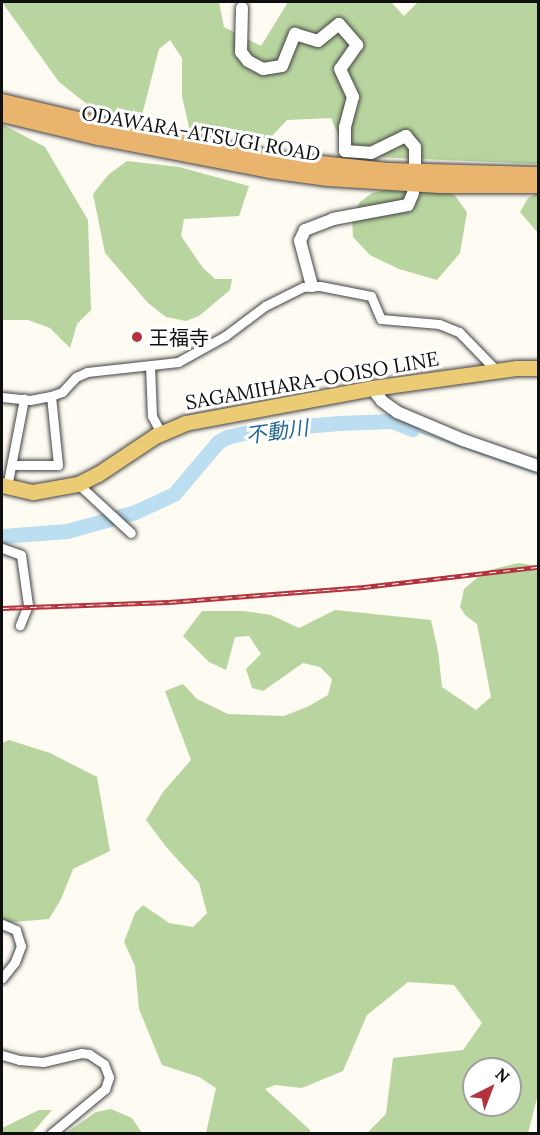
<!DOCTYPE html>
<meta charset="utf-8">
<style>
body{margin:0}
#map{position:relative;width:540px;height:1135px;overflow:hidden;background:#fefbf2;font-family:Lora,"Noto Sans JP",serif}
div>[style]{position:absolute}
.forest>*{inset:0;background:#b8d59f}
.stream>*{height:2px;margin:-1px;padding:0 1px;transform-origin:1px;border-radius:1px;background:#bbdef1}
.river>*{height:15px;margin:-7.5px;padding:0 7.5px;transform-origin:7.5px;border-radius:7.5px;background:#bbdef1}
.roads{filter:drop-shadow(0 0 2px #424242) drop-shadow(0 0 2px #424242)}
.minor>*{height:9px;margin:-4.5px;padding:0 4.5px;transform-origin:4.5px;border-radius:4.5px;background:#fff}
.tertiary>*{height:12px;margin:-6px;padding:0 6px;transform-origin:6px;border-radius:6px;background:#fff}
.primary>*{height:15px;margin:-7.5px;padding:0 7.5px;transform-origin:7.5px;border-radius:7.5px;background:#ebcb74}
.trunk>*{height:15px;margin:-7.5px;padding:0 7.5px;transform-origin:7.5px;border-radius:7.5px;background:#e8b46e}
.rail>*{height:4.5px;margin-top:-2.25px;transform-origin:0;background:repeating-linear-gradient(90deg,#fff 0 7px,#b2333d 0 14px);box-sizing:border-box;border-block:2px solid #b2333d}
.dots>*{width:16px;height:16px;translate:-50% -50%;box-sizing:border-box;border:3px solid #fff;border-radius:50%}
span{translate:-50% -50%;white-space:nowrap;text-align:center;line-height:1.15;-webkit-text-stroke:6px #fff;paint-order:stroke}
.street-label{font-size:20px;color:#0f0f0f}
.poi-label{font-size:20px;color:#0f0f0f}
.left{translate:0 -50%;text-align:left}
.water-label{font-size:21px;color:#236795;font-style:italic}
.frame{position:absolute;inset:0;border:3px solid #0f0f0f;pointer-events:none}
.north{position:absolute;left:462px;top:1057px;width:60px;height:60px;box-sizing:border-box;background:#fff;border:2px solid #9f9f9f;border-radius:50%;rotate:42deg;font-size:16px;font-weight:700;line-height:24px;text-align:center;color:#0f0f0f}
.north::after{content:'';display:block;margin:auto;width:21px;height:27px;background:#b2333d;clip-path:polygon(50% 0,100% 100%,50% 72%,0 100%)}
</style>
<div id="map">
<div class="forest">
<div style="clip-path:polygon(2px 2px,219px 2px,224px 27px,261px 46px,288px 2px,391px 2px,404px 16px,418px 2px,538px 2px,538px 164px,347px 156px,331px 118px,287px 120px,270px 138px,190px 132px,182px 96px,182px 58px,170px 40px,159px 49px,142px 115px,97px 112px,59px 82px)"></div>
<div style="clip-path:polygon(2px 124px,45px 147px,88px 220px,91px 310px,77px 324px,70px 348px,50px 328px,28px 320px,2px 320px)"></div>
<div style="clip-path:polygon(127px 161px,179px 167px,249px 186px,239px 216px,184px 219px,181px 236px,203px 268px,215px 279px,232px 279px,230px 290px,199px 316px,186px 321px,166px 317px,148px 303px,105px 253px,93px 194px,108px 175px)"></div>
<div style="clip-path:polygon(389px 189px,453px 193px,467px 212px,460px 253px,437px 280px,399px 269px,370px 255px,353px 237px,352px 218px,360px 202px,372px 193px)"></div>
<div style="clip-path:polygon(538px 193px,538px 233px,520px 212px,528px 198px)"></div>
<div style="clip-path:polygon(evenodd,519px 563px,538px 566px,538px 1094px,528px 1133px,367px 1133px,386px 1114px,393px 1058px,463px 1050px,482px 1023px,454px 985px,408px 982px,367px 1015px,343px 1071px,302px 1088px,275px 1085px,265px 1089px,310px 1130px,310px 1133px,206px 1133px,216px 1088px,199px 1077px,162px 1065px,139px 1009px,135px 966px,124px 942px,135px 913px,143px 905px,169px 923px,193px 927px,207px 913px,199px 883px,167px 848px,146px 820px,163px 792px,191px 760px,165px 691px,183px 684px,197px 699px,228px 714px,284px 716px,309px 706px,328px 695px,332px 679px,320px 667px,303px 663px,263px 691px,252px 688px,246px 669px,261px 654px,249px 636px,235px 637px,226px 670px,209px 662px,183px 636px,202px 611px,243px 611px,271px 615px,299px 628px,335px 610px,431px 620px,438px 651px,442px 687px,476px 710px,491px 697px,477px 624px,465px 615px,460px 607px,464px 589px,485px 571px,519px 563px,474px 1069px,510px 1069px,510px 1105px,474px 1105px,474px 1069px)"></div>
<div style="clip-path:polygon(9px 740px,50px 753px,97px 777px,110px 851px,73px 869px,61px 899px,49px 919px,2px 923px,2px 743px)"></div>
<div style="clip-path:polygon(111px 1109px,132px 1118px,142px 1133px,66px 1133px,96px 1112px)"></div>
<div style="clip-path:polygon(39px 1110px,52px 1110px,33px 1132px,2px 1133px,2px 1128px)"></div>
</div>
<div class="stream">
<div style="left:412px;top:429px;width:134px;rotate:19.7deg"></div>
</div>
<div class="river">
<div style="left:2px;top:536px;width:65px;rotate:-4.4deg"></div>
<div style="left:67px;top:531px;width:71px;rotate:-15.6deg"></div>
<div style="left:135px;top:512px;width:43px;rotate:-24.8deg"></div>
<div style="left:174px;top:494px;width:68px;rotate:-49.8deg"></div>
<div style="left:218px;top:442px;width:10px;rotate:-29deg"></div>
<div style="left:227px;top:437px;width:31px;rotate:-13deg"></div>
<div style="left:257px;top:430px;width:82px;rotate:-4.9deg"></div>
<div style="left:339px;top:423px;width:53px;rotate:-2.2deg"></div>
<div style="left:392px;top:421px;width:22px;rotate:22deg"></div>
</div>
<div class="roads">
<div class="minor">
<div style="left:150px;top:365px;width:51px;rotate:87.8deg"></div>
<div style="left:152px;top:416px;width:19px;rotate:62deg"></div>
<div style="left:2px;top:397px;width:28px;rotate:6deg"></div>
<div style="left:30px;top:400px;width:21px;rotate:-11deg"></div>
<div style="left:51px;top:396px;width:12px;rotate:-20deg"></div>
<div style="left:62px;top:392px;width:21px;rotate:-47deg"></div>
<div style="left:76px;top:377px;width:12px;rotate:-24deg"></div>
<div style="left:87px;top:372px;width:92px;rotate:-6.3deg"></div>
<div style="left:178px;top:362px;width:54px;rotate:-29deg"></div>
<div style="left:225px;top:336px;width:50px;rotate:-36.9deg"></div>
<div style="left:265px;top:306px;width:42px;rotate:-26.6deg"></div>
<div style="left:303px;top:287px;width:17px;rotate:-3deg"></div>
<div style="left:320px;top:286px;width:52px;rotate:11.1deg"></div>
<div style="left:371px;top:296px;width:25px;rotate:67deg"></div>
<div style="left:381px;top:319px;width:58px;rotate:4.9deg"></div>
<div style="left:439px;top:324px;width:22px;rotate:22deg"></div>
<div style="left:459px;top:332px;width:53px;rotate:45.8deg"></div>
<div style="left:12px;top:465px;width:46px"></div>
<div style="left:58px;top:465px;width:69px;rotate:-95.8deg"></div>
<div style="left:78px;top:484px;width:72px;rotate:42.8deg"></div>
<div style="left:7px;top:487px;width:90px;rotate:-79.1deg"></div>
<div style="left:2px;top:548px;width:20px;rotate:20deg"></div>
<div style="left:21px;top:555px;width:50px;rotate:82deg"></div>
<div style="left:28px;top:605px;width:22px;rotate:112deg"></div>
<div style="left:2px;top:924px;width:15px;rotate:23deg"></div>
<div style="left:16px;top:930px;width:17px;rotate:73deg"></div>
<div style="left:21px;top:946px;width:17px;rotate:111deg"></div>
<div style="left:15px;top:962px;width:21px;rotate:129deg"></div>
<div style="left:2px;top:1055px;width:18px;rotate:16deg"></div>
<div style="left:19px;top:1060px;width:24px;rotate:5deg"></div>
<div style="left:43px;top:1062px;width:39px;rotate:-13deg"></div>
<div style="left:81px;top:1053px;width:8px;rotate:7deg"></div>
<div style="left:89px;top:1054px;width:18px;rotate:34deg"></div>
<div style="left:104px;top:1064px;width:14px;rotate:69deg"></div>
<div style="left:109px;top:1077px;width:13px;rotate:108deg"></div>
<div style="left:105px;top:1089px;width:70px;rotate:140.2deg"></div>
</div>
<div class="tertiary">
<div style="left:242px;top:8px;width:44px;rotate:91.3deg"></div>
<div style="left:241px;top:52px;width:11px;rotate:52deg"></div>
<div style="left:248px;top:61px;width:17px;rotate:28deg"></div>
<div style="left:263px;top:69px;width:19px;rotate:-9deg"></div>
<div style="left:282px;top:66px;width:35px;rotate:-68deg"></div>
<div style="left:295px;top:34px;width:24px;rotate:17deg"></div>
<div style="left:318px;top:41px;width:27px;rotate:-39deg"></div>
<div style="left:339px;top:24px;width:28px;rotate:49deg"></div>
<div style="left:357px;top:45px;width:29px;rotate:125deg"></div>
<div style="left:340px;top:69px;width:31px;rotate:65deg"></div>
<div style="left:353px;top:97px;width:31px;rotate:105deg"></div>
<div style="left:345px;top:127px;width:24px;rotate:90deg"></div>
<div style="left:345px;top:151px;width:26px;rotate:4deg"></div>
<div style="left:371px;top:153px;width:39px;rotate:-26deg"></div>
<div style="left:406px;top:136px;width:14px;rotate:51deg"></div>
<div style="left:415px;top:147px;width:18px;rotate:90deg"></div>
<div style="left:312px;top:286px;width:47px;rotate:-104.9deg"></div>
<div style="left:300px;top:241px;width:12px;rotate:-66deg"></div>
<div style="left:305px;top:230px;width:30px;rotate:-21deg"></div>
<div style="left:333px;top:219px;width:76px;rotate:-10.6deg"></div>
<div style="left:408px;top:205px;width:13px;rotate:-67deg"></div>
<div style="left:372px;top:388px;width:16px;rotate:52deg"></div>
<div style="left:382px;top:401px;width:19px;rotate:36deg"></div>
<div style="left:397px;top:412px;width:72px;rotate:23deg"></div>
<div style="left:463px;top:440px;width:79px;rotate:19.1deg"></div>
</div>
<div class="primary">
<div style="left:2px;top:485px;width:32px;rotate:13deg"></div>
<div style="left:33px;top:492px;width:46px;rotate:-10.1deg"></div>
<div style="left:78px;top:484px;width:22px;rotate:-27deg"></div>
<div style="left:98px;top:474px;width:69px;rotate:-33.7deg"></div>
<div style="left:155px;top:436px;width:33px;rotate:-23deg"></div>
<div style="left:185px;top:423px;width:190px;rotate:-10.6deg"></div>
<div style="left:372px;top:388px;width:145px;rotate:-7.9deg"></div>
<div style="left:516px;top:368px;width:22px"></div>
</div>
<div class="trunk">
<div style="left:2px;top:101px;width:100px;rotate:13.3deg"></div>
<div style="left:99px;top:124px;width:176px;rotate:11.1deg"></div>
<div style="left:272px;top:158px;width:118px;rotate:5.9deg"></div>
<div style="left:389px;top:170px;width:149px;rotate:1.5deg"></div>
<div style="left:2px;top:114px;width:99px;rotate:13.5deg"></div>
<div style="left:98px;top:137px;width:174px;rotate:10.9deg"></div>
<div style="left:269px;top:170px;width:59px;rotate:7.9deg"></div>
<div style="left:327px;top:178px;width:112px;rotate:3.6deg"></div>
<div style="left:439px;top:185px;width:99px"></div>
</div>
</div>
<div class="rail">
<div style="left:2px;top:608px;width:167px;rotate:-2.1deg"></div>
<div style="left:169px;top:602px;width:196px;rotate:-4.4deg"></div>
<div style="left:364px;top:587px;width:175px;rotate:-6.6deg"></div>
</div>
<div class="dots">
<div style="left:137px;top:337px;background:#b2333d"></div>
</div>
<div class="street-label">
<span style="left:201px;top:133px;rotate:10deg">ODAWARA-ATSUGI ROAD</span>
<span style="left:312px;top:380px;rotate:-10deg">SAGAMIHARA-OOISO LINE</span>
</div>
<div class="poi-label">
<span class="left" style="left:149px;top:337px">王福寺</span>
</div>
<div class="water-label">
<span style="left:277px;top:432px;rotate:-8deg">不動川</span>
</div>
<div class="frame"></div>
<div class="north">N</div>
</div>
